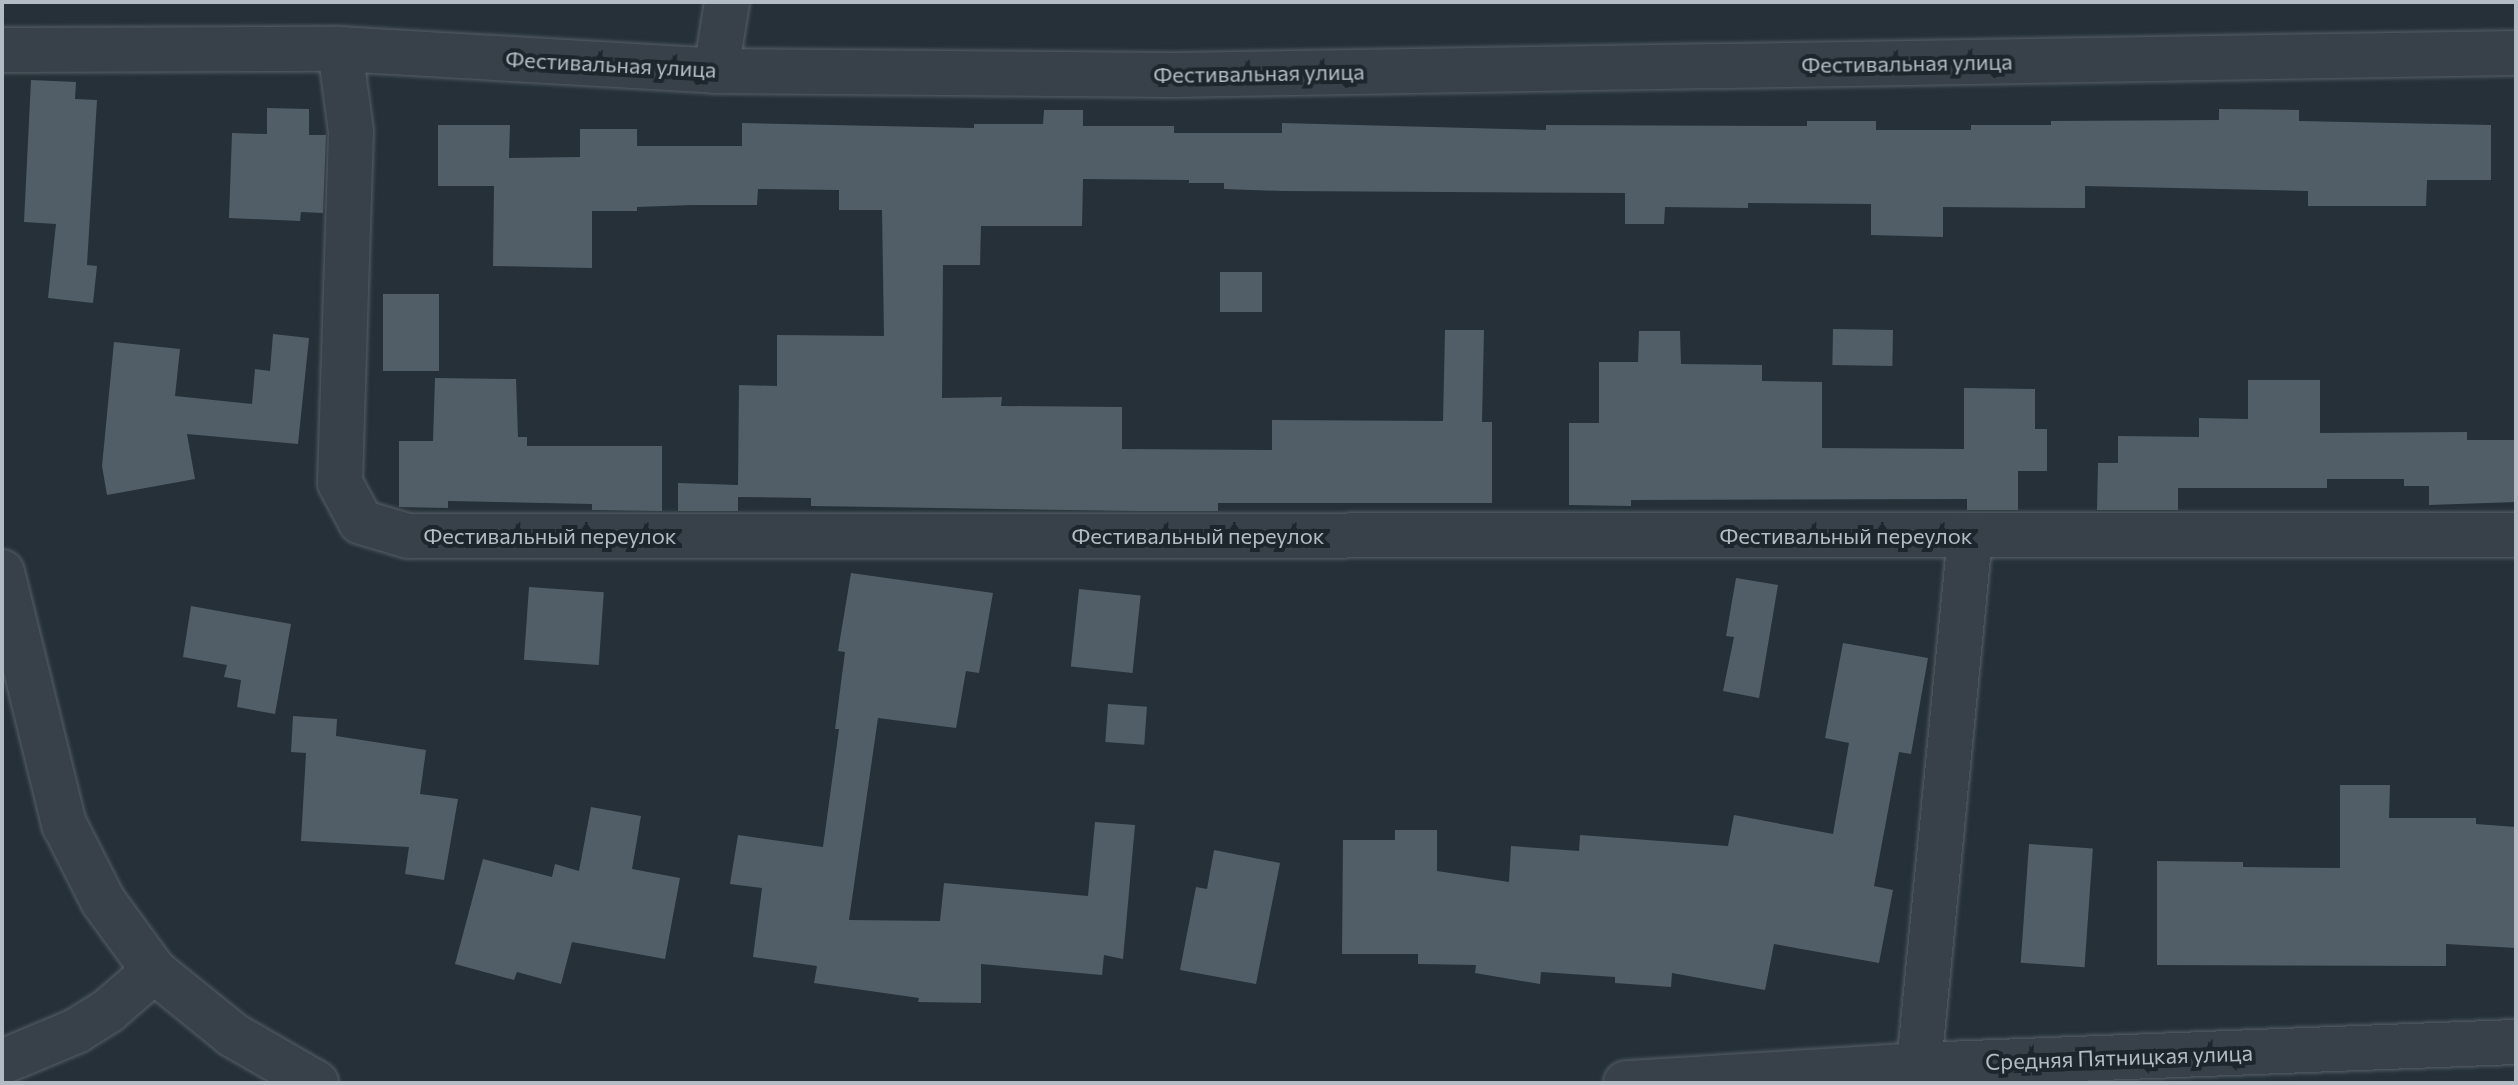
<!DOCTYPE html>
<meta charset="utf-8">
<style>
body{margin:0}
#map{position:relative;width:2518px;height:1085px;overflow:hidden;background:#253038;font-family:Commissioner,sans-serif}
div>[style]{position:absolute}
.building>*{inset:0;background:#525e67;transform-origin:0 0}
.roads{filter:drop-shadow(0 0 2px #565f66) drop-shadow(0 0 2px #565f66)}
.minor>*{height:44px;margin:-22px;padding:0 22px;transform-origin:22px;border-radius:22px;background:#384149}
span{translate:-50% -50%;white-space:nowrap;text-align:center;line-height:1.15;-webkit-text-stroke:8px #1d262d;paint-order:stroke}
.street-label{font-size:22px;color:#b3bcc4}
.frame{position:absolute;inset:0;border:4px solid #b3bcc4;pointer-events:none}
</style>
<div id="map">
<div class="building">
<div style="clip-path:polygon(31px 80px,76px 82px,75px 99px,97px 100px,87px 265px,97px 266px,93px 303px,48px 298px,56px 224px,24px 222px)"></div>
<div style="clip-path:polygon(267px 108px,309px 109px,309px 135px,326px 135px,323px 213px,301px 212px,300px 221px,229px 218px,232px 133px,267px 134px)"></div>
<div style="clip-path:polygon(2219px 109px,2299px 110px,2299px 121px,2491px 125px,2491px 180px,2427px 180px,2426px 206px,2308px 206px,2308px 191px,2085px 186px,2085px 208px,1943px 207px,1943px 237px,1871px 235px,1871px 204px,1748px 203px,1748px 208px,1665px 207px,1664px 224px,1625px 224px,1625px 193px,1283px 191px,1224px 189px,1224px 183px,1189px 183px,1189px 180px,1083px 179px,1082px 226px,981px 226px,980px 265px,943px 265px,942px 398px,1002px 397px,1001px 406px,1122px 407px,1122px 449px,1272px 450px,1272px 420px,1443px 421px,1445px 330px,1484px 330px,1482px 422px,1492px 422px,1492px 503px,1218px 503px,1218px 511px,1138px 511px,811px 506px,811px 498px,738px 497px,738px 511px,678px 511px,678px 483px,738px 485px,739px 385px,777px 386px,777px 335px,884px 336px,882px 210px,839px 210px,839px 190px,758px 189px,757px 205px,692px 205px,637px 207px,637px 211px,592px 211px,592px 268px,493px 266px,494px 186px,438px 186px,438px 125px,510px 125px,509px 158px,580px 157px,580px 129px,637px 129px,637px 146px,742px 146px,742px 123px,974px 128px,974px 124px,1043px 124px,1044px 110px,1083px 110px,1083px 126px,1174px 126px,1174px 133px,1282px 133px,1282px 123px,1546px 130px,1546px 125px,1807px 126px,1807px 121px,1876px 121px,1876px 130px,1971px 130px,1971px 125px,2051px 125px,2051px 121px,2219px 120px)"></div>
<div style="left:1220px;top:272px;width:42px;height:40px"></div>
<div style="left:383px;top:294px;width:56px;height:77px"></div>
<div style="left:1833px;top:329px;width:60px;height:36px;rotate:1deg"></div>
<div style="clip-path:polygon(1639px 331px,1680px 331px,1681px 364px,1762px 365px,1762px 381px,1822px 382px,1822px 448px,1964px 449px,1964px 388px,2035px 389px,2035px 429px,2047px 429px,2047px 471px,2018px 471px,2018px 510px,1967px 510px,1967px 499px,1631px 500px,1631px 506px,1569px 505px,1569px 423px,1599px 423px,1599px 362px,1638px 362px)"></div>
<div style="clip-path:polygon(273px 334px,309px 338px,298px 444px,187px 434px,195px 479px,107px 495px,102px 466px,114px 342px,180px 349px,175px 396px,252px 404px,255px 369px,270px 371px)"></div>
<div style="clip-path:polygon(435px 378px,516px 379px,518px 437px,527px 437px,527px 446px,662px 446px,662px 511px,592px 510px,592px 504px,448px 501px,448px 508px,399px 507px,399px 441px,433px 441px)"></div>
<div style="clip-path:polygon(2248px 380px,2320px 380px,2320px 433px,2467px 432px,2467px 440px,2516px 440px,2516px 502px,2429px 505px,2429px 486px,2404px 486px,2404px 479px,2327px 479px,2327px 488px,2178px 488px,2178px 510px,2097px 510px,2098px 463px,2118px 463px,2118px 436px,2199px 437px,2199px 418px,2248px 419px)"></div>
<div style="clip-path:polygon(851px 573px,993px 593px,979px 673px,966px 671px,956px 728px,878px 718px,849px 920px,940px 921px,944px 883px,1088px 896px,1095px 822px,1135px 825px,1123px 959px,1104px 955px,1102px 975px,981px 964px,981px 1003px,918px 1002px,919px 998px,814px 983px,817px 966px,753px 957px,762px 888px,730px 884px,738px 835px,823px 847px,839px 729px,835px 729px,845px 652px,838px 651px)"></div>
<div style="clip-path:polygon(1736px 578px,1778px 585px,1759px 698px,1723px 691px,1734px 637px,1726px 636px)"></div>
<div style="left:529px;top:587px;width:75px;height:73px;rotate:4deg"></div>
<div style="left:1079px;top:589px;width:62px;height:78px;rotate:6deg"></div>
<div style="clip-path:polygon(191px 606px,291px 624px,275px 714px,237px 707px,241px 680px,224px 677px,227px 665px,183px 657px)"></div>
<div style="clip-path:polygon(1843px 643px,1928px 658px,1911px 754px,1899px 752px,1874px 886px,1893px 890px,1879px 963px,1774px 944px,1765px 990px,1672px 973px,1671px 987px,1615px 983px,1615px 977px,1541px 972px,1540px 984px,1475px 973px,1476px 965px,1418px 964px,1418px 954px,1342px 954px,1343px 840px,1395px 840px,1395px 830px,1437px 830px,1437px 871px,1509px 882px,1511px 846px,1579px 851px,1580px 835px,1728px 846px,1734px 815px,1833px 834px,1849px 743px,1825px 738px)"></div>
<div style="left:1108px;top:704px;width:39px;height:38px;rotate:4deg"></div>
<div style="clip-path:polygon(293px 716px,337px 719px,336px 736px,426px 750px,420px 794px,458px 799px,444px 880px,405px 874px,409px 847px,301px 841px,306px 753px,291px 752px)"></div>
<div style="clip-path:polygon(2340px 785px,2390px 785px,2389px 818px,2476px 818px,2476px 824px,2516px 827px,2516px 948px,2446px 944px,2446px 966px,2157px 965px,2157px 861px,2243px 862px,2243px 867px,2340px 868px)"></div>
<div style="clip-path:polygon(591px 807px,641px 816px,632px 869px,680px 878px,665px 959px,572px 942px,561px 984px,517px 972px,514px 980px,455px 964px,483px 859px,552px 877px,555px 864px,579px 871px)"></div>
<div style="left:2029px;top:844px;width:64px;height:119px;rotate:4deg"></div>
<div style="clip-path:polygon(1214px 850px,1280px 863px,1256px 984px,1180px 970px,1196px 887px,1207px 889px)"></div>
</div>
<div class="roads">
<div class="minor">
<div style="left:340px;top:49px;width:83px;rotate:82.4deg"></div>
<div style="left:351px;top:131px;width:352px;rotate:91.8deg"></div>
<div style="left:340px;top:483px;width:44px;rotate:61.7deg"></div>
<div style="left:361px;top:522px;width:49px;rotate:16.6deg"></div>
<div style="left:408px;top:536px;width:2108px;rotate:-0.03deg"></div>
<div style="left:2px;top:50px;width:338px;rotate:-0.2deg"></div>
<div style="left:340px;top:49px;width:377px;rotate:3.3deg"></div>
<div style="left:716px;top:71px;width:457px;rotate:0.5deg"></div>
<div style="left:1173px;top:75px;width:1343px;rotate:-0.94deg"></div>
<div style="left:716px;top:71px;width:70px;rotate:-80.9deg"></div>
<div style="left:2px;top:572px;width:260px;rotate:76.2deg"></div>
<div style="left:64px;top:824px;width:86px;rotate:63.1deg"></div>
<div style="left:103px;top:901px;width:87px;rotate:53.9deg"></div>
<div style="left:154px;top:971px;width:102px;rotate:39deg"></div>
<div style="left:233px;top:1035px;width:96px;rotate:30deg"></div>
<div style="left:2px;top:1062px;width:80px;rotate:-22.7deg"></div>
<div style="left:76px;top:1031px;width:38px;rotate:-32deg"></div>
<div style="left:108px;top:1011px;width:61px;rotate:-41deg"></div>
<div style="left:1919px;top:1065px;width:531px;rotate:-84.49deg"></div>
<div style="left:1626px;top:1083px;width:294px;rotate:-3.5deg"></div>
<div style="left:1919px;top:1065px;width:597px;rotate:-2.21deg"></div>
</div>
</div>
<div class="street-label">
<span style="left:1907px;top:63px;rotate:-1deg">Фестивальная улица</span>
<span style="left:611px;top:64px;rotate:3deg">Фестивальная улица</span>
<span style="left:1259px;top:73px;rotate:-1deg">Фестивальная улица</span>
<span style="left:550px;top:536px">Фестивальный переулок</span>
<span style="left:1198px;top:536px">Фестивальный переулок</span>
<span style="left:1846px;top:536px">Фестивальный переулок</span>
<span style="left:2119px;top:1057px;rotate:-2deg">Средняя Пятницкая улица</span>
</div>
<div class="frame"></div>
</div>
